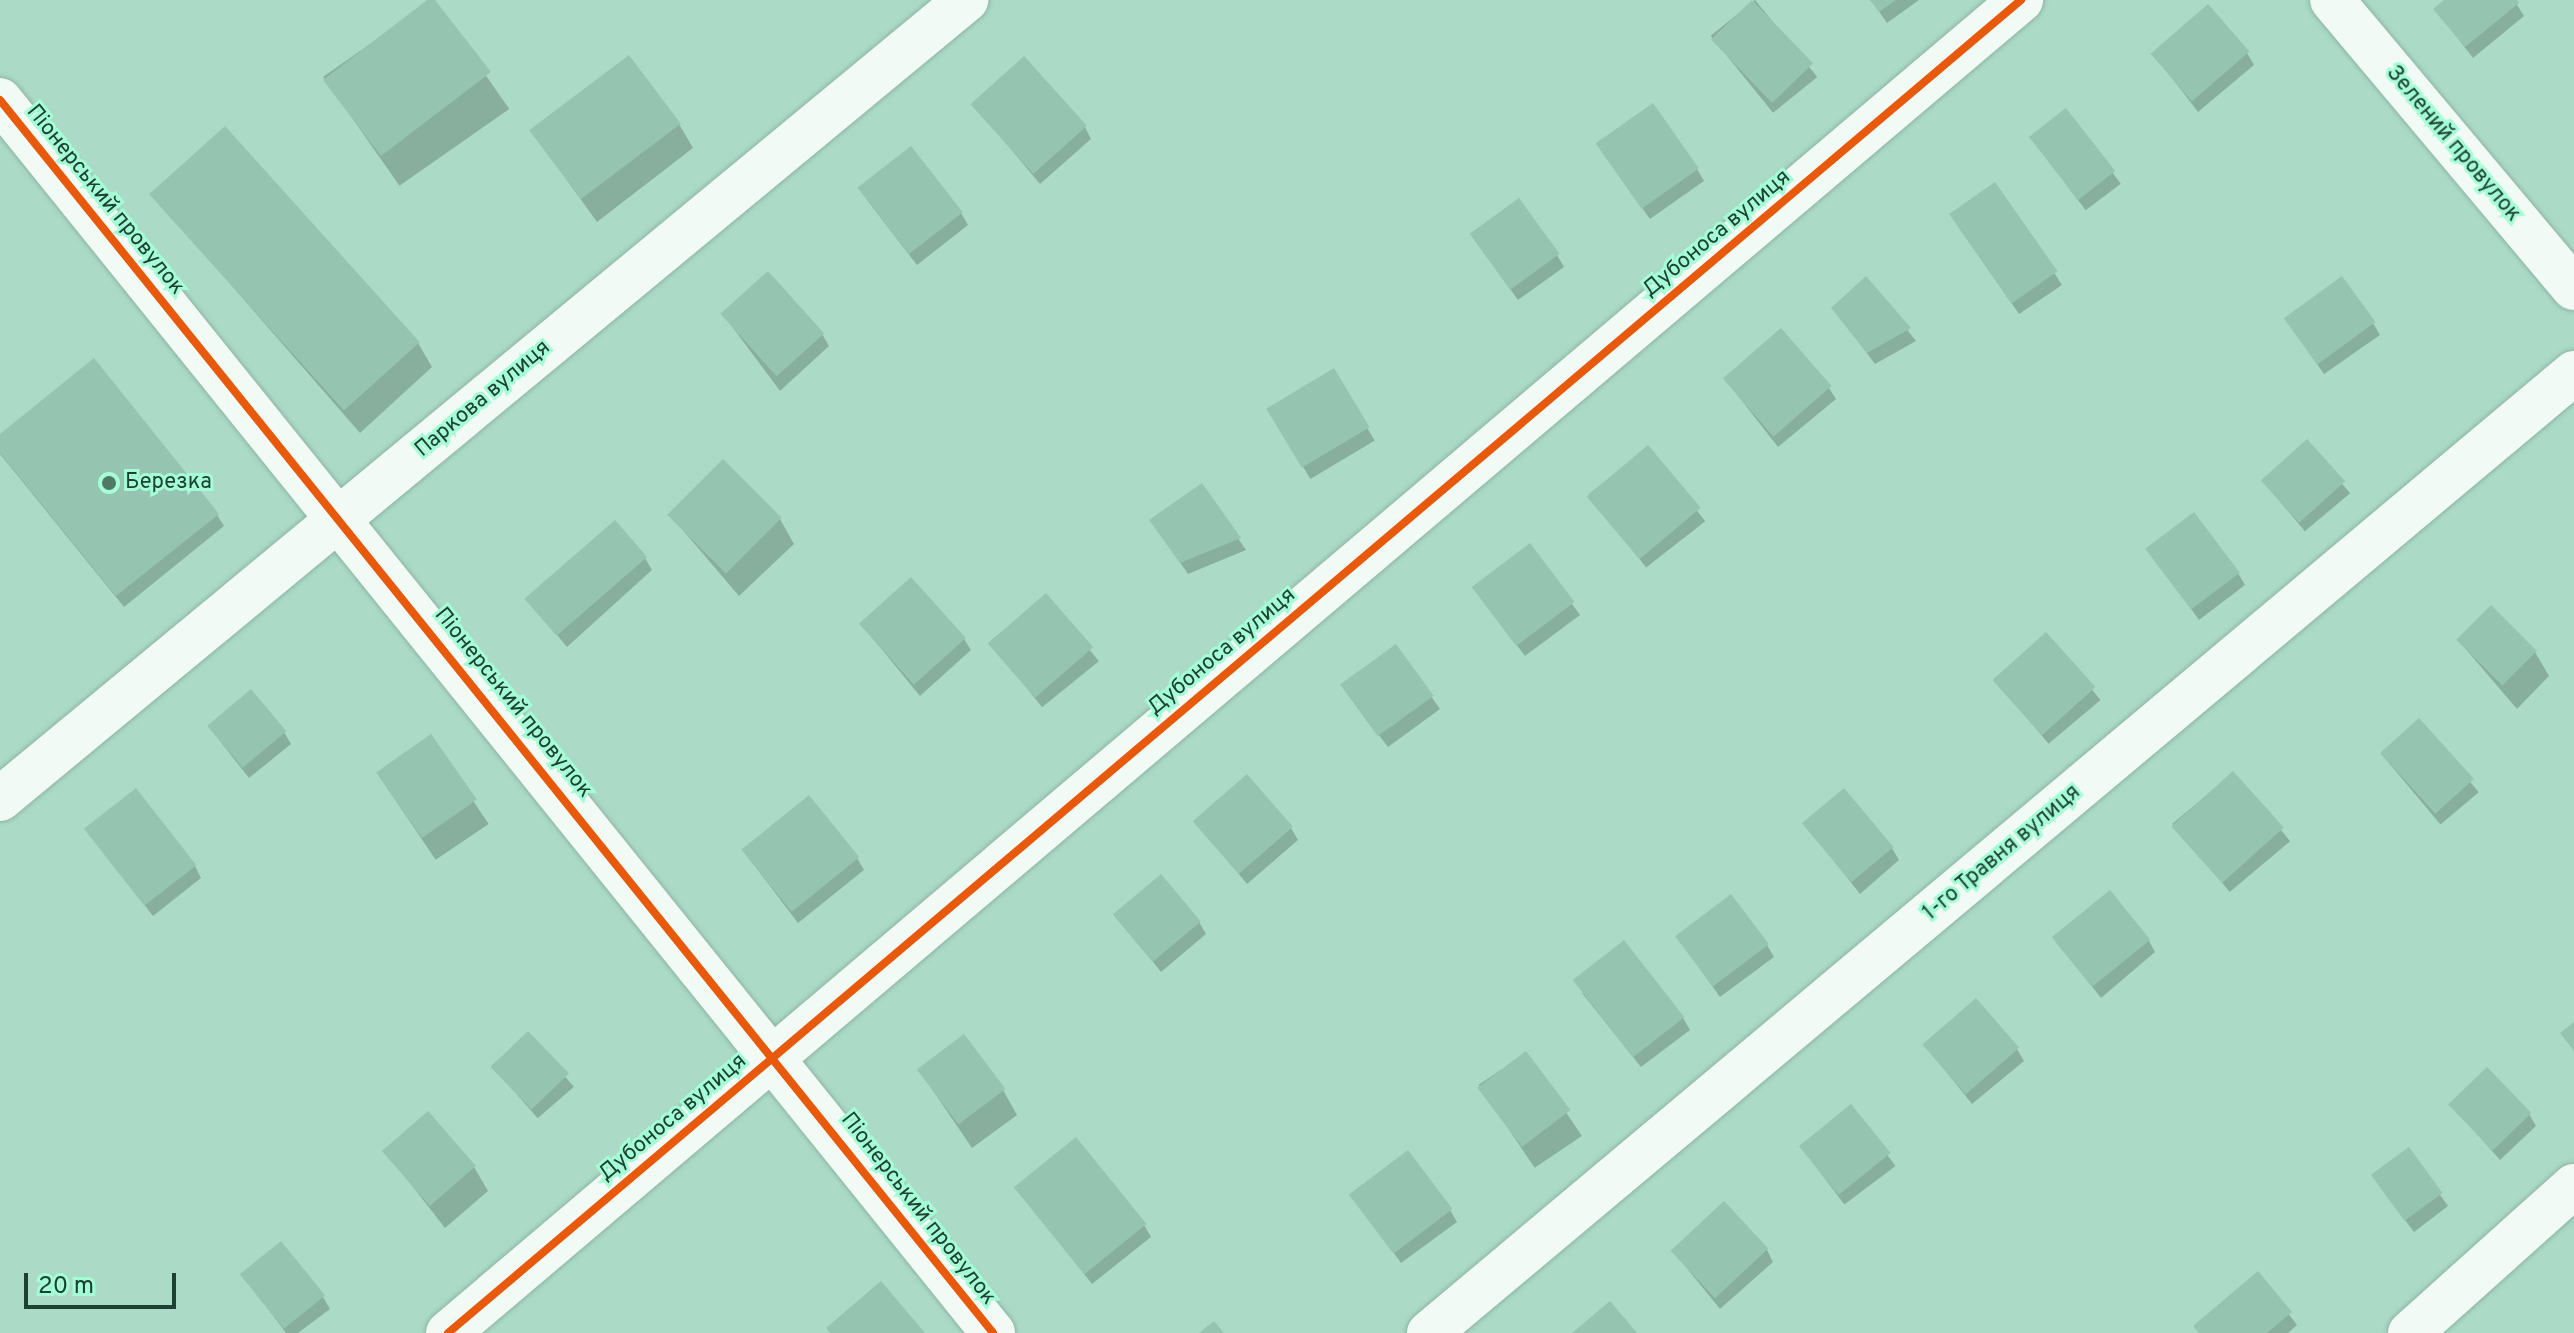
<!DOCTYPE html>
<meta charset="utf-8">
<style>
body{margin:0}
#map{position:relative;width:2574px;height:1333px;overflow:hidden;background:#abdbc6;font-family:Overpass,sans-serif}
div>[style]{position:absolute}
.shadow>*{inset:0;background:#0003;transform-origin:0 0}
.building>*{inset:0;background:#95c4b0;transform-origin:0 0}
.roads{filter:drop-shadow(0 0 2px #8eb4a4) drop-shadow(0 0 2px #8eb4a4)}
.minor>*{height:44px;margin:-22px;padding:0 22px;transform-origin:22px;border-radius:22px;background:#f2faf6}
.cycleway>*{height:8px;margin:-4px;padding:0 4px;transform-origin:4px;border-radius:4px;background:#e8590c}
.dots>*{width:22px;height:22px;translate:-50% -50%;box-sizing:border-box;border:4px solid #a4fdd6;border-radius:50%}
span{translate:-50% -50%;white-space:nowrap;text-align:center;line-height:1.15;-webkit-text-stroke:6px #a4fdd6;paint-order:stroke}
.street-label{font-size:22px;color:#1d4233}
.poi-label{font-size:22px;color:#1d4233}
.left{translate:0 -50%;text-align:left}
.scale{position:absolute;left:24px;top:1273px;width:152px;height:36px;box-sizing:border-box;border:4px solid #1d4233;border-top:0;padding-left:10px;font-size:24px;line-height:28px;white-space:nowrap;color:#1d4233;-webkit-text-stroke:6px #a4fdd6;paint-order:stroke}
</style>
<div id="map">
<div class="shadow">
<div style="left:433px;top:0;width:133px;height:134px;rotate:55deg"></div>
<div style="left:1755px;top:0;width:99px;height:57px;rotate:51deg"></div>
<div style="clip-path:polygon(1871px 0,1919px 0,1887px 23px)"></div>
<div style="clip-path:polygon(2447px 0,2514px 0,2524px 16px,2473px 58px,2436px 10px)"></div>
<div style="clip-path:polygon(2153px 53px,2247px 53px,2254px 65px,2198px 112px)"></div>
<div style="clip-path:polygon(973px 104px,1085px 127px,1091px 139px,1040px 184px)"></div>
<div style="left:2066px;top:111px;width:91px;height:44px;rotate:53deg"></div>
<div style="clip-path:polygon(679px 124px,693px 148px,597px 222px,533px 133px)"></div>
<div style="clip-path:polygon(1605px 156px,1697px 169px,1704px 181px,1650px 219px)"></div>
<div style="clip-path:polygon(152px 194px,418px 343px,432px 367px,360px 433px)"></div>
<div style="clip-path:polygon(867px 200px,961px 213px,968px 225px,917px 265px)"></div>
<div style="clip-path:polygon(1958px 226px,2055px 274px,2062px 285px,2019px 314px)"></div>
<div style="clip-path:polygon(1479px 245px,1557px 255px,1564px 267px,1518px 300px)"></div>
<div style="clip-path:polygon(1866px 278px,1916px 341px,1875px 364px,1833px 308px)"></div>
<div style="clip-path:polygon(722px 313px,822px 334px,829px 346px,780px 391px)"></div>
<div style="clip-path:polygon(2373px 323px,2380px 335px,2324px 374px,2293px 330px)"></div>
<div style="left:1333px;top:371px;width:81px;height:75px;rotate:59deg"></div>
<div style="clip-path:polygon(1725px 379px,1829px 388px,1836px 399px,1778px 447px)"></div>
<div style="clip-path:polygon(0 437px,217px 515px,224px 526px,124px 607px,0 454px)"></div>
<div style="left:2307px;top:442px;width:67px;height:59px;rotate:50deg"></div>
<div style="left:1648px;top:448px;width:93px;height:75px;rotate:52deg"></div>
<div style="clip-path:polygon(1202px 486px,1246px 550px,1188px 574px,1159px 532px)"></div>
<div style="clip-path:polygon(669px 514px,780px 519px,794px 544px,739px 596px)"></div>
<div style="clip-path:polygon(1530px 546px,1580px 615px,1525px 656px,1482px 599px)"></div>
<div style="clip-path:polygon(2148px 549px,2238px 573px,2245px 585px,2199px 620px)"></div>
<div style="clip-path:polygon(645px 558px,652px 570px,567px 647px,529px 601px)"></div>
<div style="left:1046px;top:596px;width:84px;height:73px;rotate:51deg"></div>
<div style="clip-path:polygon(861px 624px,964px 639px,971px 650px,920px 696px)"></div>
<div style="left:2046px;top:635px;width:85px;height:68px;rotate:50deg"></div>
<div style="clip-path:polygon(2458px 640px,2535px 652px,2549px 676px,2517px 709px)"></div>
<div style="clip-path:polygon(1396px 646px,1440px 709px,1388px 747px,1350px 697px)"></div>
<div style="left:2419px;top:721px;width:93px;height:50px;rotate:50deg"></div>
<div style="clip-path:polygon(209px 727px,284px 732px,291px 744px,249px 778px)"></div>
<div style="left:430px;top:737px;width:105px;height:64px;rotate:56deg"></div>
<div style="left:2233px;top:773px;width:89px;height:79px;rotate:50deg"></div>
<div style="clip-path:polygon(1196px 822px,1291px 828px,1298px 840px,1247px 884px)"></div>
<div style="clip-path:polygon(1805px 824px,1892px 848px,1899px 860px,1860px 894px)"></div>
<div style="clip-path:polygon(86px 829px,195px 866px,201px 878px,153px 916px)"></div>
<div style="clip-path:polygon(857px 858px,864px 870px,798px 923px,751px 861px)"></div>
<div style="clip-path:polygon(1116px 915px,1199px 922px,1206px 934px,1161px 972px)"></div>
<div style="clip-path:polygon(1677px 937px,1767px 945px,1774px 957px,1720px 997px)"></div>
<div style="clip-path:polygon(2055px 939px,2149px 941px,2155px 952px,2101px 998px)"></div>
<div style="clip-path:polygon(1582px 993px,1683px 1018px,1690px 1030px,1641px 1067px)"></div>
<div style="left:528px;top:1034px;width:70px;height:48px;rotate:49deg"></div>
<div style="clip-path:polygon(1924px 1044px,2017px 1049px,2024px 1061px,1972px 1104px)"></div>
<div style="left:1526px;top:1053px;width:100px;height:57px;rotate:56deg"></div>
<div style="clip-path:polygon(919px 1070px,1003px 1090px,1017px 1115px,972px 1148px)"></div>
<div style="clip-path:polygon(2451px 1104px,2529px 1114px,2536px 1126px,2500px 1160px)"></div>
<div style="left:1851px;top:1107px;width:74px;height:64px;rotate:53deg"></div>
<div style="clip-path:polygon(2408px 1150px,2448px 1206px,2414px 1232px,2381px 1188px)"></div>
<div style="clip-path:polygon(385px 1151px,474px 1167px,488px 1191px,445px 1228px)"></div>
<div style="clip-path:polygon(1016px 1187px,1144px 1225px,1151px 1237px,1092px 1284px)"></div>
<div style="clip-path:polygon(1351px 1194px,1450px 1210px,1457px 1222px,1401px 1263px)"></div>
<div style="clip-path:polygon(1672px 1250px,1767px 1250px,1773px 1262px,1720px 1309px)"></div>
<div style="clip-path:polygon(242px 1274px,323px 1297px,330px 1309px,298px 1333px,286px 1333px)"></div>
<div style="clip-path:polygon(2258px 1274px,2297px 1325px,2288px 1333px,2200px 1333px)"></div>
</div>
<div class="building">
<div style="clip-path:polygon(427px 0,435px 0,491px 72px,381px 156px,323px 80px)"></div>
<div style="left:1752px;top:0;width:88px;height:57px;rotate:46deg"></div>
<div style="clip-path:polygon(1870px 0,1896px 0,1879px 12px)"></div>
<div style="clip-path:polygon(2444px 0,2517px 0,2519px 3px,2465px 47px,2433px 9px)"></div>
<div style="left:2208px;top:4px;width:63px;height:76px;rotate:49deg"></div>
<div style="left:629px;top:55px;width:86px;height:125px;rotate:53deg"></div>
<div style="left:1024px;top:56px;width:94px;height:72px;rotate:48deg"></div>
<div style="left:1653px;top:103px;width:80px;height:70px;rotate:55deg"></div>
<div style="left:2066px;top:108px;width:80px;height:47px;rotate:52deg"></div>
<div style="left:225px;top:126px;width:291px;height:102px;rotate:48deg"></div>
<div style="left:911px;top:146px;width:84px;height:68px;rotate:52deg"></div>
<div style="left:1995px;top:182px;width:109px;height:56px;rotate:55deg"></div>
<div style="left:1519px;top:198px;width:69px;height:61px;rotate:54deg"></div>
<div style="left:768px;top:271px;width:84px;height:64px;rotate:48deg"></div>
<div style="clip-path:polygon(1866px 276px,1911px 328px,1867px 353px,1831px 308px)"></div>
<div style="left:2342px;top:276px;width:57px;height:72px;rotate:54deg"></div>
<div style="left:1781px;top:328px;width:77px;height:77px;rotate:49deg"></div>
<div style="clip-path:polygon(94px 358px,219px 514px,116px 596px,0 453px,0 434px)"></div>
<div style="left:1334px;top:368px;width:69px;height:79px;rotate:59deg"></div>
<div style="left:2307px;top:439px;width:57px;height:62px;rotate:48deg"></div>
<div style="left:1648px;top:445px;width:82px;height:80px;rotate:50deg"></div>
<div style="left:723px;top:459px;width:83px;height:79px;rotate:45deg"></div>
<div style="clip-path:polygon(1202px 483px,1241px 538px,1180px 563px,1149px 520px)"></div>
<div style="left:2194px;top:512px;width:76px;height:61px;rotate:53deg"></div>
<div style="left:615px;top:520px;width:49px;height:120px;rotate:49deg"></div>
<div style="left:1530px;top:543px;width:74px;height:73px;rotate:53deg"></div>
<div style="left:911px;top:577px;width:82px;height:70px;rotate:48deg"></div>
<div style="left:1046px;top:593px;width:72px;height:77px;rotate:49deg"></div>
<div style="left:2491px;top:605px;width:65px;height:49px;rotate:45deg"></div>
<div style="left:2046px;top:632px;width:74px;height:72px;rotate:48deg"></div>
<div style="left:1396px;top:644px;width:64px;height:69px;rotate:54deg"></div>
<div style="left:251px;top:689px;width:55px;height:57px;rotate:50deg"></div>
<div style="left:2419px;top:718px;width:82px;height:52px;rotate:48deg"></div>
<div style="left:431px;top:734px;width:80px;height:67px;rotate:55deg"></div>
<div style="left:2233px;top:771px;width:76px;height:83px;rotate:48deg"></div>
<div style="left:1247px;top:774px;width:70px;height:72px;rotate:49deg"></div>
<div style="left:136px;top:788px;width:98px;height:66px;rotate:52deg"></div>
<div style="left:1844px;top:788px;width:77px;height:55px;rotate:50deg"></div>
<div style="left:809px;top:795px;width:80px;height:87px;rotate:51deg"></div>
<div style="left:1161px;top:874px;width:62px;height:63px;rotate:50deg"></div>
<div style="left:2110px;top:890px;width:64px;height:75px;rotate:51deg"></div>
<div style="left:1731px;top:894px;width:63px;height:70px;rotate:53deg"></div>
<div style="left:1624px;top:940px;width:98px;height:65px;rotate:52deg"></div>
<div style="left:1976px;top:998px;width:66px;height:71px;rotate:49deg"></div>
<div style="clip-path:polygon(2574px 1022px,2574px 1051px,2560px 1033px)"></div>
<div style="left:528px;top:1031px;width:59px;height:52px;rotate:46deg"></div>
<div style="left:964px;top:1034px;width:69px;height:59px;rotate:53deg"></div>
<div style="left:1526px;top:1051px;width:74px;height:61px;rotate:53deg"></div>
<div style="left:2487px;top:1067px;width:64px;height:54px;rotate:46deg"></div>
<div style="left:1851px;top:1104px;width:63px;height:67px;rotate:51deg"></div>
<div style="left:428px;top:1111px;width:73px;height:61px;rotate:49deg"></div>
<div style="left:1076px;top:1137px;width:112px;height:80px;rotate:51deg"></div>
<div style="left:2409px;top:1147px;width:57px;height:47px;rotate:54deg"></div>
<div style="left:1408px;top:1150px;width:74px;height:74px;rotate:53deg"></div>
<div style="left:1724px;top:1201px;width:65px;height:73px;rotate:47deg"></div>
<div style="left:281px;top:1241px;width:70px;height:53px;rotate:51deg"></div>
<div style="clip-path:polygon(2258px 1271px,2292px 1312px,2267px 1333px,2199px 1333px,2193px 1326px)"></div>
<div style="clip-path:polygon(881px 1281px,925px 1333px,830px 1333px,826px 1328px)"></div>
<div style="clip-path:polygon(1610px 1301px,1637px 1333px,1572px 1333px)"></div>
<div style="clip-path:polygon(1214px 1321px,1224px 1333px,1199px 1333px)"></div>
</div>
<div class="roads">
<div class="minor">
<div style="left:2332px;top:0;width:376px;rotate:50deg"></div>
<div style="left:0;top:100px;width:1583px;rotate:51.15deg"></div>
<div style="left:0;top:799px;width:1254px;rotate:-39.59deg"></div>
<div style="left:448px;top:1333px;width:2062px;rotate:-40.28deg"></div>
<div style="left:1429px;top:1333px;width:1494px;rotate:-39.98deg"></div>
<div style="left:2410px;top:1333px;width:220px;rotate:-41.9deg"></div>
</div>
</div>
<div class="cycleway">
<div style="left:0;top:100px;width:1583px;rotate:51.15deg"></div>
<div style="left:448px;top:1333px;width:2062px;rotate:-40.28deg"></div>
</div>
<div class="dots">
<div style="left:109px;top:483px;background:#4f7866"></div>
</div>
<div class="street-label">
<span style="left:2453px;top:144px;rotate:50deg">Зелений провулок</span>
<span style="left:105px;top:200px;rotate:51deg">Піонерський провулок</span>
<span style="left:1717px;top:234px;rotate:-40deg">Дубоноса вулиця</span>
<span style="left:483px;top:399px;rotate:-40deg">Паркова вулиця</span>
<span style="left:1222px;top:652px;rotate:-40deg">Дубоноса вулиця</span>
<span style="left:513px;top:703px;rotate:51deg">Піонерський провулок</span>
<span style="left:2002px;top:853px;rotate:-40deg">1-го Травня вулиця</span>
<span style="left:673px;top:1118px;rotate:-40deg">Дубоноса вулиця</span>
<span style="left:918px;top:1209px;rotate:52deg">Піонерський провулок</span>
</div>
<div class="poi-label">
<span class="left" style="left:125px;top:483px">Березка</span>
</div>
<div class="scale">20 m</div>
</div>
